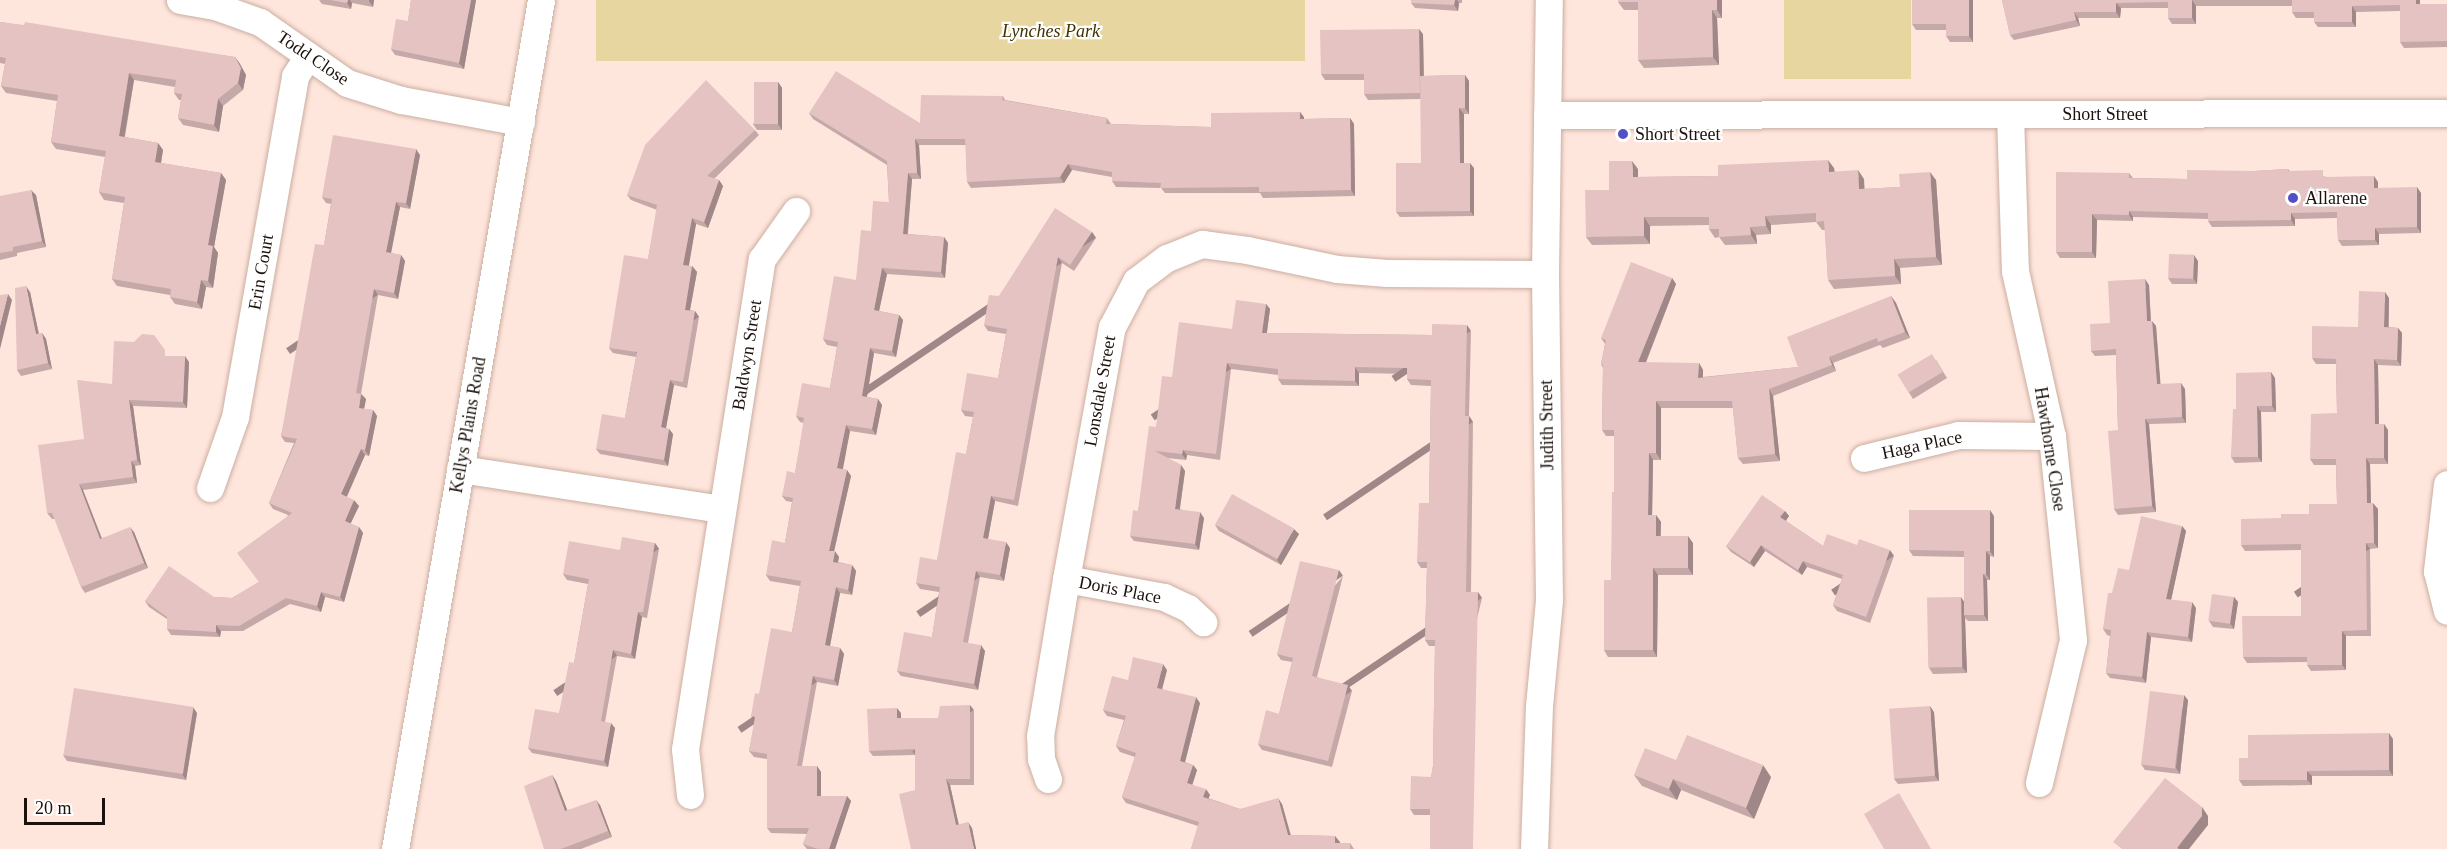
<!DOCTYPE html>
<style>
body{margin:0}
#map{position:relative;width:2447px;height:849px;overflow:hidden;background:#ffe6dc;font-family:"Times New Roman",serif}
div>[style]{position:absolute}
.green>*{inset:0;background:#e7d69f;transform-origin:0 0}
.roads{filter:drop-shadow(0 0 2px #cbaea2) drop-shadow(0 0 2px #cbaea2)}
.minor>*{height:27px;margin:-13.5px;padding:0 13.5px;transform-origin:13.5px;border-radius:13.5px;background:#fff}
.wall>*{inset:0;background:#c5a8a8}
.shaded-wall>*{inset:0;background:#a08888;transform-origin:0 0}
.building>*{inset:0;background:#e5c3c3;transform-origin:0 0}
.dots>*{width:16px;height:16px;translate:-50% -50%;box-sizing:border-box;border:3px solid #fff;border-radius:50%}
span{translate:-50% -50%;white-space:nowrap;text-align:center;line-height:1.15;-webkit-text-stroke:4.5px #fff;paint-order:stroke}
.park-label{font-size:18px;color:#403301;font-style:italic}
.street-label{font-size:18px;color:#1c120d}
.poi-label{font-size:18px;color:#1c120d}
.left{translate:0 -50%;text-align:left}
.scale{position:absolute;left:24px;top:798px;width:81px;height:27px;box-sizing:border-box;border:3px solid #1c120d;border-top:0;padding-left:8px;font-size:18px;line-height:21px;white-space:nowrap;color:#1c120d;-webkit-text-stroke:4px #fff;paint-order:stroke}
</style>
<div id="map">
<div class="green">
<div style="left:596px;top:0;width:709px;height:61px"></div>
<div style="left:1784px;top:0;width:127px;height:79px"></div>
</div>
<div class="roads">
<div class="minor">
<div style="left:180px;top:0;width:39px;rotate:10deg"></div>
<div style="left:218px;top:7px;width:45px;rotate:19.7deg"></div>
<div style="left:260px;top:22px;width:106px;rotate:35deg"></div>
<div style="left:347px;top:83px;width:57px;rotate:17.5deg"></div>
<div style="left:401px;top:100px;width:122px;rotate:10.4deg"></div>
<div style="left:2010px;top:114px;width:157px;rotate:88.2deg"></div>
<div style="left:2015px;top:271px;width:169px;rotate:77.4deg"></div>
<div style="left:2052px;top:436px;width:205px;rotate:84.1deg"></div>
<div style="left:2073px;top:640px;width:147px;rotate:103.4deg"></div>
<div style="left:1547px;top:115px;width:900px;rotate:-0.13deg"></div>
<div style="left:1864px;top:458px;width:97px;rotate:-13.7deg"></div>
<div style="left:1958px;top:435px;width:94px;rotate:0.6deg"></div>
<div style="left:460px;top:469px;width:265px;rotate:8.7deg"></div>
<div style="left:2447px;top:484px;width:88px;rotate:96.6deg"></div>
<div style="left:2437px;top:571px;width:41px;rotate:76deg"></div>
<div style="left:210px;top:488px;width:75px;rotate:-70.6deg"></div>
<div style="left:235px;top:417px;width:346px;rotate:-80deg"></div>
<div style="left:295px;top:76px;width:24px;rotate:-57deg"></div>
<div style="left:1066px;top:579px;width:100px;rotate:10.4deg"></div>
<div style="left:1164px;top:597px;width:26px;rotate:25deg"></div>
<div style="left:1188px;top:608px;width:21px;rotate:43deg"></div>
<div style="left:1048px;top:779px;width:21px;rotate:-109deg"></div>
<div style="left:1041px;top:759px;width:23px;rotate:-92deg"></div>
<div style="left:1040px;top:736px;width:159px;rotate:-80.6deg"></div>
<div style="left:1066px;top:579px;width:256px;rotate:-79.7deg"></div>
<div style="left:1112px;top:327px;width:52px;rotate:-62.4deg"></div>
<div style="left:1136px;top:281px;width:39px;rotate:-37deg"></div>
<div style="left:1167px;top:258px;width:38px;rotate:-22deg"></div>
<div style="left:1202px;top:244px;width:45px;rotate:7.6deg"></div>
<div style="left:1247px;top:250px;width:92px;rotate:11.9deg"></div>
<div style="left:1337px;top:269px;width:50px;rotate:4.6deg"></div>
<div style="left:1387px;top:273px;width:158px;rotate:0.4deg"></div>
<div style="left:690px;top:795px;width:46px;rotate:-96.2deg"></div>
<div style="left:685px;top:749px;width:496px;rotate:-81.1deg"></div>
<div style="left:762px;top:259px;width:59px;rotate:-54.7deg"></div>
<div style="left:395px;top:849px;width:861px;rotate:-80.24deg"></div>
<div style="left:1534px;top:849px;width:143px;rotate:-88deg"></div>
<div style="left:1539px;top:706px;width:106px;rotate:-84.6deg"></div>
<div style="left:1549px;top:600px;width:326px;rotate:-90.7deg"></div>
<div style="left:1545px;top:274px;width:274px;rotate:-89.2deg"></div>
</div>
</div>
<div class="wall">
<div style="clip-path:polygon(319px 0,374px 0,373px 7px,352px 3px,351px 9px,322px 4px)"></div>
<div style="clip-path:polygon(411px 0,476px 0,464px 69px,395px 55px,391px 49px,408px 21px)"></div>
<div style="clip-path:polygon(1411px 0,1462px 0,1462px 3px,1459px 3px,1458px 11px,1415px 8px,1411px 3px)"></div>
<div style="clip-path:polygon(1618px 0,1722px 0,1722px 18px,1717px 18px,1719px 65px,1644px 68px,1638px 60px,1638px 10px,1624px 10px,1618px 2px)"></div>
<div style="clip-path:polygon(1912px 0,1973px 0,1973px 42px,1950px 42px,1946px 36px,1946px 30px,1916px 30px,1912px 24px)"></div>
<div style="clip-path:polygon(2002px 0,2420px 0,2420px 4px,2447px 4px,2447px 47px,2404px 48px,2400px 42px,2400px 11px,2356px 12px,2356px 27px,2318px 27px,2314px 22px,2314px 18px,2296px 18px,2292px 12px,2292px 6px,2196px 6px,2196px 24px,2172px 24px,2168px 18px,2168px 8px,2121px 8px,2120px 18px,2078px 18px,2080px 26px,2014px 40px,2010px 35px)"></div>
<div style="clip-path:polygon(0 22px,235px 57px,240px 64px,246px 75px,243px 90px,223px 106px,219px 132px,183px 125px,178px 118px,181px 100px,179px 100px,174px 93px,175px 87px,134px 80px,125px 137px,158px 143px,163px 150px,161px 163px,221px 173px,226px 180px,214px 247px,218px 253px,213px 288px,206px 287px,202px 309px,175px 304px,170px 297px,170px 295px,117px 286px,112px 279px,124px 203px,104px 200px,99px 192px,105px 157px,56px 149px,51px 142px,57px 101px,6px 93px,1px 86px,5px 64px,0 63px)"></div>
<div style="clip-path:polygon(1423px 34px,1424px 76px,1465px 75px,1469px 81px,1469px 114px,1464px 114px,1464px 163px,1474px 168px,1474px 216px,1400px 217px,1396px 212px,1421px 163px,1421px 99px,1368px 100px,1364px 94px,1364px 80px,1325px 80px,1321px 74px)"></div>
<div style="clip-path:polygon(778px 82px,782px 88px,782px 130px,757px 130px,753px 124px)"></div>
<div style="clip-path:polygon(1003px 96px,1005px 100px,1107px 118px,1111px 124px,1211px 127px,1300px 112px,1304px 119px,1350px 118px,1354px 124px,1355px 196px,1263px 198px,1260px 193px,1165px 193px,1161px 188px,1116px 187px,1112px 181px,1112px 177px,1072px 170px,1064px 183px,971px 188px,967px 182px,966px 145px,919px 145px,921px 179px,912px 179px,908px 234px,944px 237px,948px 243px,945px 278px,887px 274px,879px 311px,899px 315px,903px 320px,896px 357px,874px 353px,867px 397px,878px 399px,882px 405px,876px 435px,850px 431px,842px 469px,847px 470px,851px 476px,834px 551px,839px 557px,838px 562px,852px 565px,856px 571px,852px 595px,840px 593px,830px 646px,840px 648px,844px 654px,838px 686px,817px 682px,802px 766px,817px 766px,821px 772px,821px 796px,847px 796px,851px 801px,835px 849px,807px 849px,803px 844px,807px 834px,771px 833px,767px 828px,767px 759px,754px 757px,749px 751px,755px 721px,751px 716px,759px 694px,792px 632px,800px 586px,770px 581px,766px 575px,785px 543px,792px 502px,786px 501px,782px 496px,795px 473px,804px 423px,800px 422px,796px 416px,830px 388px,837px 347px,827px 345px,823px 339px,856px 280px,871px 231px,889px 202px,887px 165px,813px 119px,809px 113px,920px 123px)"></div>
<div style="clip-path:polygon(755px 130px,759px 135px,714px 179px,719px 180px,723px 186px,708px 228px,696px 224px,688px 266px,692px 266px,697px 272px,690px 310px,695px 311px,699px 317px,687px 388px,674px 385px,666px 428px,669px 429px,673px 434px,668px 466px,600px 454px,596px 449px,625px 418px,636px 357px,613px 353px,609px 348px,648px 259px,657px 210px,631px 200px,627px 195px)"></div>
<div style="clip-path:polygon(420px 155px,410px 209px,400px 207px,391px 253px,401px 255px,405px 261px,398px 299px,378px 295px,361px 394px,366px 399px,364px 409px,373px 410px,377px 416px,369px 456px,365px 455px,347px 497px,359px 506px,350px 524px,359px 527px,363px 533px,344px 602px,325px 597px,321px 612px,290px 604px,243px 631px,221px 631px,220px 637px,171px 635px,167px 629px,167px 619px,149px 607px,145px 601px,214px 597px,232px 598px,259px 582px,288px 515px,273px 509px,269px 503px,294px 443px,285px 442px,281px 436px,324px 245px,331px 204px,326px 203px,322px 197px)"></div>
<div style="clip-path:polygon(1834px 168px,1835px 172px,1864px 179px,1864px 189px,1900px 187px,1936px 180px,1942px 265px,1900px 268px,1901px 284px,1834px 289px,1828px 280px,1825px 230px,1822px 230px,1816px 222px,1771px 225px,1771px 234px,1756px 235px,1757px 244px,1725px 245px,1719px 237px,1715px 238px,1709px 229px,1709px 225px,1650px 226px,1650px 244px,1592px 245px,1586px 237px,1609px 190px,1638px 169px,1638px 177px,1718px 176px)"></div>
<div style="clip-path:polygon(2288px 169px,2290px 171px,2327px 177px,2378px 182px,2378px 188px,2421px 193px,2421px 233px,2379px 234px,2379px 245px,2342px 246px,2338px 240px,2337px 218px,2295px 219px,2295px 226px,2212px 227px,2208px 221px,2208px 219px,2133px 217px,2133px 221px,2097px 220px,2096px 258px,2060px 258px,2056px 252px,2129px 173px,2133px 178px,2187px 179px,2254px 171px)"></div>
<div style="clip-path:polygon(36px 195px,46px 247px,17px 253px,17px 256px,0 260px,0 196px)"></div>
<div style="clip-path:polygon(1092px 232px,1096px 238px,1074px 271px,1062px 263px,1018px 506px,995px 501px,988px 539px,1010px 548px,1004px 581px,980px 577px,968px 643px,985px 651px,978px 690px,901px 676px,897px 671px,932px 637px,939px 592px,920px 589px,916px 583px,937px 560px,966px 454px,973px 417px,965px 416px,961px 410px,998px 378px,1006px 334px,988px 331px,984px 325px,999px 296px)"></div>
<div style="clip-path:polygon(2198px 261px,2197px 284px,2172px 284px,2168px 278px)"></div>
<div style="clip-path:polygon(1672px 278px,1676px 284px,1646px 363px,1699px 363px,1703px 370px,1703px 377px,1798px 367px,1891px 296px,1896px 303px,1910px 338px,1883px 348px,1880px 345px,1833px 363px,1836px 371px,1773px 396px,1780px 461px,1743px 464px,1738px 458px,1733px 408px,1661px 408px,1661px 460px,1653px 460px,1652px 515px,1656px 515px,1661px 522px,1661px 536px,1693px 543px,1693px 575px,1658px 575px,1657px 657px,1608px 657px,1604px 650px,1611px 580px,1614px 492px,1614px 436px,1606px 436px,1602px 430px,1603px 368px,1601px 364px,1605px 344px,1601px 338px)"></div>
<div style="clip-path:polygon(2149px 285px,2151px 321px,2156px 326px,2160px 384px,2185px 389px,2186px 423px,2149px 424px,2156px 512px,2118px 515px,2114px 509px,2118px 430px,2116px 355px,2095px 356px,2091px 351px,2110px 323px)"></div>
<div style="clip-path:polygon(30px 292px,39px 334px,42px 333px,46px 339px,52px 369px,21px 376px,17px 370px)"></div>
<div style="clip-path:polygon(2389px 298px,2389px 327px,2398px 328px,2402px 333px,2401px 366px,2378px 365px,2379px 424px,2384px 424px,2388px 430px,2388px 464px,2370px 464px,2371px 503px,2378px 509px,2378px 548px,2370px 549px,2371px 636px,2346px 636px,2346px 670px,2311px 671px,2307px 665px,2307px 662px,2247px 663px,2243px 657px,2301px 616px,2301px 550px,2245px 551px,2241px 545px,2281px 518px,2309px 514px,2337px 504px,2336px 465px,2314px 465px,2310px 459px,2337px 413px,2336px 364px,2316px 364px,2312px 358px,2358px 327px)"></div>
<div style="clip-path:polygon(1266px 304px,1270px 309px,1267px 333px,1432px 335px,1471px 331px,1469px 416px,1473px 422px,1471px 592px,1482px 598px,1430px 815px,1414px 815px,1410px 809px,1431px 777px,1433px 766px,1435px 646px,1429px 646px,1425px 640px,1427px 568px,1421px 568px,1417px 562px,1429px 503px,1431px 386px,1411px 385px,1407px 379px,1407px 374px,1359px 373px,1359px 386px,1282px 385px,1278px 379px,1278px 375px,1231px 369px,1220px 460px,1187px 455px,1186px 460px,1167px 458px,1181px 465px,1185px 471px,1180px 509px,1204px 518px,1199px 550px,1134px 541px,1130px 536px,1138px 511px,1156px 427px,1172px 377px)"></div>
<div style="clip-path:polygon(169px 356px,189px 362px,187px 408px,133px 406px,141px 465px,135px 466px,137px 483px,83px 490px,102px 538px,134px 532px,148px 568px,85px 593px,81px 587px,55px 519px,52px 519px,47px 513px,112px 384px)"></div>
<div style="clip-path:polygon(1936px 360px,1947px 378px,1913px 399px,1898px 375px)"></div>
<div style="clip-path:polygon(2275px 378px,2276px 412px,2261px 412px,2262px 462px,2235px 463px,2231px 457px,2236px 409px)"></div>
<div style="clip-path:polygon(1785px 511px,1789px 516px,1786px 521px,1823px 546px,1857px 545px,1894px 556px,1870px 623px,1837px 611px,1833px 605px,1842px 579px,1807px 567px,1802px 575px,1765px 551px,1754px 567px,1731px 552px,1726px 546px)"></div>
<div style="clip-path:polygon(1994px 516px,1994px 557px,1990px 556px,1990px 580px,1987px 580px,1988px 621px,1968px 621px,1965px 618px,1967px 673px,1933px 674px,1929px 668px,1964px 601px,1964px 557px,1913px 556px,1909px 550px)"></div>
<div style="clip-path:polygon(1215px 525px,1299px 534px,1281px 565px,1219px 531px)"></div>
<div style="clip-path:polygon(2182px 526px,2186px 531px,2171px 600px,2196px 608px,2192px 642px,2151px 637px,2146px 683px,2110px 678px,2106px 673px,2110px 636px,2107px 635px,2103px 629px,2112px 593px,2129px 570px)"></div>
<div style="clip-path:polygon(655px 543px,659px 549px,647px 618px,642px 617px,635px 659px,617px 656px,605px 722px,615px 728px,608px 767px,532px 753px,528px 748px,559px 713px,574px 663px,588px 584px,567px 580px,563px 574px,620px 550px)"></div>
<div style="clip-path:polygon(1343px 576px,1317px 677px,1352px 691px,1332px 767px,1262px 750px,1258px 744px,1279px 714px,1292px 662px,1281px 660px,1277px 654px)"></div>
<div style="clip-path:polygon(2234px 597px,2238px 602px,2234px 629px,2213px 627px,2209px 621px)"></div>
<div style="clip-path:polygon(1167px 670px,1162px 689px,1200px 703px,1185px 762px,1193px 765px,1197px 770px,1192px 785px,1210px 795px,1208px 798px,1240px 809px,1282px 804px,1291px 835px,1335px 836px,1339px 843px,1350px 843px,1354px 849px,1191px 849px,1198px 826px,1126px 803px,1122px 797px,1135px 757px,1120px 752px,1116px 746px,1124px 720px,1107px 716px,1103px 710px,1128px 680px)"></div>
<div style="clip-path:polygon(2188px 700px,2180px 774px,2145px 770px,2141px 764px)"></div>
<div style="clip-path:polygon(974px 710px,974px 785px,950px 785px,959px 825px,972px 828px,976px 849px,915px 790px,915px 755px,873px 756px,869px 751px,901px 713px,901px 718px,938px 718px)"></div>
<div style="clip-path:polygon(1934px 712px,1939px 781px,1898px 784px,1894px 779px)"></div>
<div style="clip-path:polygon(197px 713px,186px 780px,67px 761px,63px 755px)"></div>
<div style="clip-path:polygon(2393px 739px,2393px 776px,2312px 776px,2312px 785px,2243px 786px,2239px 780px,2248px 758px)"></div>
<div style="clip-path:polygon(1676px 760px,1771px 777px,1754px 819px,1681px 790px,1677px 800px,1642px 786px,1634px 775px)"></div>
<div style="clip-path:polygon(552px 775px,556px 781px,567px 810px,600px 805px,612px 837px,581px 849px,544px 849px)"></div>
</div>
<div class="shaded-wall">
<div style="clip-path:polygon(348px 0,350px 0,352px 3px,351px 9px,347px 3px)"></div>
<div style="clip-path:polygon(369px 0,374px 0,373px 7px,369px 1px)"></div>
<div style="clip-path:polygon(471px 0,476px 0,464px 69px,459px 63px)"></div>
<div style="clip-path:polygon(1455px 0,1457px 0,1459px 3px,1458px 11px,1454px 5px)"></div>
<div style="clip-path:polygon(1717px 0,1722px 0,1722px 18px,1717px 10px)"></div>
<div style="clip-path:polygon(1969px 0,1973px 0,1973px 42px,1969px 36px)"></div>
<div style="clip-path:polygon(2192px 0,2196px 6px,2196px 24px,2192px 18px)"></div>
<div style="clip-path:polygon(2416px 0,2420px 0,2420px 10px,2416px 4px)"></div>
<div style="clip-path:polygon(2116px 3px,2121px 8px,2120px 18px,2116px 12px)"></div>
<div style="clip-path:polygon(2352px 6px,2356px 12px,2356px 27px,2352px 22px)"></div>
<div style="clip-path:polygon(1712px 10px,1717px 18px,1719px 65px,1713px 57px)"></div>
<div style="clip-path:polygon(2074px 12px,2078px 18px,2080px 26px,2076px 20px)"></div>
<div style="clip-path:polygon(1419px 29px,1423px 34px,1424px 99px,1420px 93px)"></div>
<div style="clip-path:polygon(235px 57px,240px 64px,246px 75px,243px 90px,238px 83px)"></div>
<div style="clip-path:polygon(129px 73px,134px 80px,123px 144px,119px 136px)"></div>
<div style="clip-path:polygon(1465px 75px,1469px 81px,1469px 114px,1465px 108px)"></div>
<div style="clip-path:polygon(778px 82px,782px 88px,782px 130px,778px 124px)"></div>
<div style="clip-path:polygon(218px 99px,223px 106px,219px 132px,214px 125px)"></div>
<div style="clip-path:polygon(1459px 108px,1464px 114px,1464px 169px,1460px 163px)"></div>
<div style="clip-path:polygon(1300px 112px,1304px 117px,1304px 125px,1300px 119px)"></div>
<div style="clip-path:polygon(1350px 118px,1354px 124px,1355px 196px,1351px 190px)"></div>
<div style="clip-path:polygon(915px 139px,919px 145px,921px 179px,917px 173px)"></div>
<div style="clip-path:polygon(158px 143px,163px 150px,160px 169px,155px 162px)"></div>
<div style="clip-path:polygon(416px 149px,420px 155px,410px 209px,406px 203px)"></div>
<div style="clip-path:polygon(1828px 160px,1834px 168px,1835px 180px,1829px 172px)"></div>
<div style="clip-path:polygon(1632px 161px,1638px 169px,1638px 185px,1633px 177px)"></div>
<div style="clip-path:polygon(1470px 163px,1474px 168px,1474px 216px,1470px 211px)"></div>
<div style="clip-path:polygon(1068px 164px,1072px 170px,1064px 183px,1060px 177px)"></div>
<div style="clip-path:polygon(1858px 170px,1864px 179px,1865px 198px,1859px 189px)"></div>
<div style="clip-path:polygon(1930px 172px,1936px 180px,1942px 265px,1936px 257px)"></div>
<div style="clip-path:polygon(221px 173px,226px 180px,214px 247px,218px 253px,213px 288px,208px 281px,208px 245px)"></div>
<div style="clip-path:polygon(908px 173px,912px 179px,907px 239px,903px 234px)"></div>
<div style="clip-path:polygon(2374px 176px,2378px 182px,2378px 194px,2374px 188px)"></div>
<div style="clip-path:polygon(719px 180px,723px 186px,708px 228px,704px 222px)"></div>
<div style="clip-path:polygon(2417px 187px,2421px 193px,2421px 233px,2417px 227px)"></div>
<div style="clip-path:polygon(31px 190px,36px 195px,46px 247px,42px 241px)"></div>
<div style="clip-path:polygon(396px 202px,400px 207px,390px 258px,386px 252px)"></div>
<div style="clip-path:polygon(2129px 211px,2133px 217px,2133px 221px,2129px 215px)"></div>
<div style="clip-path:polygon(2291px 213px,2295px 219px,2295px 226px,2291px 220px)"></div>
<div style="clip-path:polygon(2092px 214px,2097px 220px,2096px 258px,2092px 252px)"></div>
<div style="clip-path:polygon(1765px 216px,1771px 225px,1771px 234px,1766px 226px)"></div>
<div style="clip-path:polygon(1644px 217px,1650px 226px,1650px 244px,1644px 236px)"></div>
<div style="clip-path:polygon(692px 218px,696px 224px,688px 271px,683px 265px)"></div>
<div style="clip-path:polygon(1750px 227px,1756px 235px,1757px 244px,1751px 235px)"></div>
<div style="clip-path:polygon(2375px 228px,2379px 234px,2379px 245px,2375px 240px)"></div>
<div style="left:1092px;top:232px;width:7px;height:40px;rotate:56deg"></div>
<div style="clip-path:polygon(944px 237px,948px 243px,945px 278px,941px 272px)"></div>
<div style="clip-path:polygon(401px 255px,405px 261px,398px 299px,394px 293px)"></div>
<div style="clip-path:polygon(2194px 255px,2198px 261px,2197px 284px,2193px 278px)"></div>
<div style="left:1058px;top:257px;width:7px;height:247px;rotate:56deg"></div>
<div style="clip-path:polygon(1894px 259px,1900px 268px,1901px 284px,1895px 276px)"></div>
<div style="clip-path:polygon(692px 266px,697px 272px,689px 315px,685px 310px)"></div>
<div style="clip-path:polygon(882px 268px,887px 274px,878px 316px,874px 310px)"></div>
<div style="clip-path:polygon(1672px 278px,1676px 284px,1643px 369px,1638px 362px)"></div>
<div style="clip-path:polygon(2145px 279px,2149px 285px,2151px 326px,2147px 321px)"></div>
<div style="clip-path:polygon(201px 280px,206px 287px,202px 309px,197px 302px)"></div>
<div style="clip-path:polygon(26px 286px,30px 292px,40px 340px,36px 334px)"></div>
<div style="left:374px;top:289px;width:7px;height:106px;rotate:56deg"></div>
<div style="clip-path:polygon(2385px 292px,2389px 298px,2388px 333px,2384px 327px)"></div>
<div style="clip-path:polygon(8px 294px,12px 300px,0 349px,0 326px)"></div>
<div style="clip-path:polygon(1891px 296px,1896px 303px,1910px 338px,1905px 332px)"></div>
<div style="clip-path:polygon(1266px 304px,1270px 309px,1266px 338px,1262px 333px)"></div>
<div style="left:695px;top:311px;width:7px;height:72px;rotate:56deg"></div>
<div style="clip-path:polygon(899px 315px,903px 320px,896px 357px,892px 351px)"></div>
<div style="clip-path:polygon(2152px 321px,2156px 326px,2161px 390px,2157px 384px)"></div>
<div style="left:1467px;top:325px;width:7px;height:91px;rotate:56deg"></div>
<div style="clip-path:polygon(2398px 328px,2402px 333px,2401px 366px,2397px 360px)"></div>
<div style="clip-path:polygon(42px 333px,46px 339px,52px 369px,48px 363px)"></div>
<div style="clip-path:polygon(870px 348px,874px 353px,866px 402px,862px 396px)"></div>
<div style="clip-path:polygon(185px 356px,189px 362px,187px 408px,183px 402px)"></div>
<div style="clip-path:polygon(1829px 357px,1833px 363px,1836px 371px,1832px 365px)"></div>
<div style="clip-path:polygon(2374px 359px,2378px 365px,2379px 430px,2375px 424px)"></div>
<div style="left:1227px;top:363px;width:7px;height:92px;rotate:56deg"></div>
<div style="clip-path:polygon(1699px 363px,1703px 370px,1703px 385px,1698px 378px)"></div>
<div style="clip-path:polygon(1355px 367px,1359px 373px,1359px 386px,1355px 381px)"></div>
<div style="clip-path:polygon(2271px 372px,2275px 378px,2276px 412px,2272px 406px)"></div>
<div style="clip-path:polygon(670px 380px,674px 385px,665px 433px,661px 427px)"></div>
<div style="clip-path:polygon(2181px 383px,2185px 389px,2186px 423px,2182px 417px)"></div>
<div style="clip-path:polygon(1769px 389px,1773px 396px,1780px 461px,1775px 454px)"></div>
<div style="clip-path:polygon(361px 394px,366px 399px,363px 414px,359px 408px)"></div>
<div style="clip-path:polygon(878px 399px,882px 405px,876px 435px,872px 429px)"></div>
<div style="clip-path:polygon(129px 400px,133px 406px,141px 465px,137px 460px)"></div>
<div style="clip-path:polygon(1656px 401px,1661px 408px,1661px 460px,1656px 453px)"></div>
<div style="clip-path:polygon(2257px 406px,2261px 412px,2262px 462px,2258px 457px)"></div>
<div style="clip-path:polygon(373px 410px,377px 416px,369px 456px,365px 450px)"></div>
<div style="left:1469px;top:416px;width:7px;height:176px;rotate:56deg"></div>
<div style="clip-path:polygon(2145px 419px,2149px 424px,2156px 512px,2152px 506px)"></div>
<div style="clip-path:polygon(2384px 424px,2388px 430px,2388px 464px,2384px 458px)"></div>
<div style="clip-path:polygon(846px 425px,850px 431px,842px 474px,837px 468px)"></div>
<div style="clip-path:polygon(669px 429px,673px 434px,668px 466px,664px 460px)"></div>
<div style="clip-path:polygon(361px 449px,365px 455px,345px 500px,341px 494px)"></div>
<div style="clip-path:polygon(1183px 450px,1187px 455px,1186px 460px,1182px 454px)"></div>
<div style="clip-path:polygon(1649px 453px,1653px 460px,1652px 522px,1648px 515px)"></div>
<div style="clip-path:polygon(2366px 458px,2370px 464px,2371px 509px,2367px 503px)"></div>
<div style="clip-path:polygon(131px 461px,135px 466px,137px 483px,133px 477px)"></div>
<div style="clip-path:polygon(1181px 465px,1185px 471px,1179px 514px,1175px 509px)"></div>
<div style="clip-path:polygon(847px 470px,851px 476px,833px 556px,829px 551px)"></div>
<div style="clip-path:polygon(79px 484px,83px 490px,104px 545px,100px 539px)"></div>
<div style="clip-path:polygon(991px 496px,995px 501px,987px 544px,983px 538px)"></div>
<div style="clip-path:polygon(354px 500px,359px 506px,349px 527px,345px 521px)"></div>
<div style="clip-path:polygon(2373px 503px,2378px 509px,2378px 548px,2374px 543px)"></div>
<div style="clip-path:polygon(1990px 510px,1994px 516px,1994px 557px,1990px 551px)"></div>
<div style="clip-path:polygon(1785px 511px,1789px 516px,1784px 523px,1780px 517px)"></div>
<div style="clip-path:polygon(1200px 512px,1204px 518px,1199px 550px,1195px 544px)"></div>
<div style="clip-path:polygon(1656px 515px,1661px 522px,1660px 542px,1656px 536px)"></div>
<div style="clip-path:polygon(2182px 526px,2186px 531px,2170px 605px,2166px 599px)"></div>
<div style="clip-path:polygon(130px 527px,134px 532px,148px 568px,144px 563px)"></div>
<div style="clip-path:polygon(359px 527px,363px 533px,344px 602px,340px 597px)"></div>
<div style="clip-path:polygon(1294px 529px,1299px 534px,1281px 565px,1277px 560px)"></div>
<div style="clip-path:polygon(1688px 536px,1693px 543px,1693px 575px,1688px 568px)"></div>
<div style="clip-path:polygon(1006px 542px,1010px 548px,1004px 581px,1000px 575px)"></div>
<div style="left:655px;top:543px;width:7px;height:70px;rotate:56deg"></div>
<div style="left:2366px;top:543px;width:7px;height:87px;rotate:56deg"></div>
<div style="clip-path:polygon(1761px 545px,1765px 551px,1754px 567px,1750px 562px)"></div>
<div style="left:1890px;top:550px;width:7px;height:71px;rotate:56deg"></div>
<div style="clip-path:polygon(835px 551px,839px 557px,837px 567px,833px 562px)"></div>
<div style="clip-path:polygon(1986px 551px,1990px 556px,1990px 580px,1986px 574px)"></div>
<div style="clip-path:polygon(1803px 561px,1807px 567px,1802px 575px,1798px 570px)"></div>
<div style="clip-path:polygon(852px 565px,856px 571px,852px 595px,848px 590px)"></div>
<div style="clip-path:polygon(1653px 568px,1658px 575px,1657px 657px,1653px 650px)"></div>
<div style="left:1339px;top:570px;width:7px;height:109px;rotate:56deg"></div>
<div style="left:976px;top:571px;width:7px;height:72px;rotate:56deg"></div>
<div style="clip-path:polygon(1983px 574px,1987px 580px,1988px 621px,1984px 615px)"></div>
<div style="clip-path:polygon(836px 587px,840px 593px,829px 651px,825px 645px)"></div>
<div style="clip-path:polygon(321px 592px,325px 597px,321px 612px,317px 606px)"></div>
<div style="left:1478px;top:592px;width:7px;height:257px;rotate:56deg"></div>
<div style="clip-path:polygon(1961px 597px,1965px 603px,1964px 615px,1965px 618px,1967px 673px,1962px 667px)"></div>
<div style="clip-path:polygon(2234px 597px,2238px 602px,2234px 629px,2230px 623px)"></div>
<div style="clip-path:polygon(2192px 602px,2196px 608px,2192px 642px,2188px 637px)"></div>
<div style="clip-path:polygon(638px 612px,642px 617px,635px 659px,631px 654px)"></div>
<div style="clip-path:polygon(216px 625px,221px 631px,220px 637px,216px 632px)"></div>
<div style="clip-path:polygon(2342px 631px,2346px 636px,2346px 670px,2342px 665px)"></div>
<div style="clip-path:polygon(2147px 632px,2151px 637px,2146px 683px,2142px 677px)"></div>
<div style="clip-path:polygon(981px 645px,985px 651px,978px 690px,974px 684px)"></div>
<div style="clip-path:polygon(840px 648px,844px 654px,838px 686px,834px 680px)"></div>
<div style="left:613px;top:650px;width:7px;height:72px;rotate:56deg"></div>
<div style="clip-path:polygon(1163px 664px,1167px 670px,1161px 693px,1157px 688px)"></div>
<div style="left:813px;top:676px;width:7px;height:91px;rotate:56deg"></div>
<div style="left:1348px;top:685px;width:7px;height:79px;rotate:56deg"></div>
<div style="clip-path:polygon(2184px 695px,2188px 700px,2180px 774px,2176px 768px)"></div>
<div style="clip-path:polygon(1196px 697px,1200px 703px,1184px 766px,1180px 761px)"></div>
<div style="left:970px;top:705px;width:6px;height:74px;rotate:51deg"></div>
<div style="clip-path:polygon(1930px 706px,1934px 712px,1939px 781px,1935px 776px)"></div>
<div style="clip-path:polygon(193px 707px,197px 713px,186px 780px,182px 774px)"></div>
<div style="clip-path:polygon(897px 708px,901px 713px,901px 723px,897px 718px)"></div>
<div style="clip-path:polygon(611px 723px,615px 728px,608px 767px,604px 761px)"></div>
<div style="clip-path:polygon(2389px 733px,2393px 739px,2393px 776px,2389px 770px)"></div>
<div style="clip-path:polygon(1193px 765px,1197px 770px,1191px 789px,1187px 783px)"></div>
<div style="clip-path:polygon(1763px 765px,1771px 777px,1754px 819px,1746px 808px)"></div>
<div style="clip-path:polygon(817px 766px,821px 772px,821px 802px,817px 796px)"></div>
<div style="clip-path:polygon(2307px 771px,2312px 776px,2312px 785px,2307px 780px)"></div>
<div style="clip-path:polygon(552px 775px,556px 781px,570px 817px,565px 811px)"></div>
<div style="clip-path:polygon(946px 779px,950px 785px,960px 831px,956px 825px)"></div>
<div style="clip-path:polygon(1673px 779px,1681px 790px,1677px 800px,1669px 789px)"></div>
<div style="clip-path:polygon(1206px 789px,1210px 795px,1207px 802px,1203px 797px)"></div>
<div style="clip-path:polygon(847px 796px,851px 801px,835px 849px,829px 849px)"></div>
<div style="clip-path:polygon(1278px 798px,1282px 804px,1292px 841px,1288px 835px)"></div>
<div style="clip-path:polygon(596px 800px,600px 805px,612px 837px,608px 831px)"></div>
<div style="clip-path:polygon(2202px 807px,2208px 816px,2208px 825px,2189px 849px,2178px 849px,2177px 848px)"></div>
<div style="clip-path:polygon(968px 822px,972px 828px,976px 849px,974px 849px)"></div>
<div style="clip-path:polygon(1335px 836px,1340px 842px,1339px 849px,1335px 843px)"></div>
</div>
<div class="building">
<div style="clip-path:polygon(330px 0,348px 0,347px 3px)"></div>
<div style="clip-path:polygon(411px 0,471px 0,459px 63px,391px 49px,396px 19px,408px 21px)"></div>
<div style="clip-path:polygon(1411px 0,1455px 0,1454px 5px,1411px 3px)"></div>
<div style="clip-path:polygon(1618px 0,1717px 0,1717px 10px,1712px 10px,1713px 57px,1638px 60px,1638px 2px,1618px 2px)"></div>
<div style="clip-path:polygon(1912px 0,1969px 0,1969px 36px,1946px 36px,1946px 24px,1912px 24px)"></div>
<div style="clip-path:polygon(2002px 0,2192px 0,2192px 18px,2168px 18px,2168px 2px,2116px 3px,2116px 12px,2074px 12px,2076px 20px,2010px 35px)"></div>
<div style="clip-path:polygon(2192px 0,2416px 0,2416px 4px,2447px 4px,2447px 41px,2400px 42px,2400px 5px,2352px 6px,2352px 22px,2314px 22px,2314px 12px,2292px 12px,2292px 0)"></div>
<div style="clip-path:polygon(0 22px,24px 25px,25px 22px,235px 57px,241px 68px,238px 83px,218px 99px,214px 125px,178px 118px,182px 94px,174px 93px,176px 80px,129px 73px,119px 136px,158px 143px,155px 162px,221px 173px,208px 245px,213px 246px,208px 281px,201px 280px,197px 302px,170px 297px,171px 289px,112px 279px,125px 197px,99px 192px,106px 151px,51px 142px,58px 95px,1px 86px,6px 58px,0 57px)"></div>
<div style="clip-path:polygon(1419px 29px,1420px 93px,1364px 94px,1364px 74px,1321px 74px,1320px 30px)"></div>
<div style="clip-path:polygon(836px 71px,920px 123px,921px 95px,1003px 96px,1002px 100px,1107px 118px,1106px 124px,1211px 127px,1211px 113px,1300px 112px,1300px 119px,1350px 118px,1351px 190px,1259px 192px,1259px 187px,1160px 188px,1161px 183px,1112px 181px,1112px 172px,1068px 164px,1060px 177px,967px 182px,965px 139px,915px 139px,917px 173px,908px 173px,903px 234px,944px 237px,941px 272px,882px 268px,874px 310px,899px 315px,892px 351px,870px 348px,862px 396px,878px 399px,872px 429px,846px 425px,837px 468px,847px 470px,829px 551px,835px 551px,833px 562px,852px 565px,848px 590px,836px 587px,825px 645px,840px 648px,834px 680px,813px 676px,797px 766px,817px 766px,817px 796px,847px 796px,829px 849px,820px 849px,820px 848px,818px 849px,803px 844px,809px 828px,767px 828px,767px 754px,749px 751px,755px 717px,751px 716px,755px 693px,759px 694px,771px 628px,792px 632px,801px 581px,766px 575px,772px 540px,785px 543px,793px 498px,782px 496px,787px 471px,795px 473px,804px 418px,796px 416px,802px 383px,830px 388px,838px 342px,823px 339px,834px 276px,856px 280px,861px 230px,871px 231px,873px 201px,889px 202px,887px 161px,809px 113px)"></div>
<div style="clip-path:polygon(1465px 75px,1465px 108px,1459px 108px,1460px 163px,1470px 163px,1470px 211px,1396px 212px,1396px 163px,1421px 163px,1420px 76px)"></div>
<div style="clip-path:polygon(706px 80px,755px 130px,707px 176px,719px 180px,704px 222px,692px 218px,683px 265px,692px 266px,685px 310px,695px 311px,683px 382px,670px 380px,661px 427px,669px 429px,664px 460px,596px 449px,602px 414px,625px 418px,637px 352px,609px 348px,624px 255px,648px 259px,657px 205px,627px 195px,645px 145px)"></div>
<div style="left:754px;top:82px;width:24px;height:42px"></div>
<div style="clip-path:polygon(333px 135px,416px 149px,406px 203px,396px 202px,386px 252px,401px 255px,394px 293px,374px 289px,356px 393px,361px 394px,359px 408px,373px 410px,365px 450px,361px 449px,341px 494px,354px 500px,345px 521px,359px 527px,340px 597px,321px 592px,317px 606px,286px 598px,239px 626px,216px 625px,216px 632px,167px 629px,167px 617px,145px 601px,169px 566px,214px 597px,232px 598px,259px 582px,237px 553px,292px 513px,269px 503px,297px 439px,281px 436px,315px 244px,324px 245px,332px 199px,322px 197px)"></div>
<div style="clip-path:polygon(1828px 160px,1829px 172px,1858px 170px,1859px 189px,1900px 187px,1899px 174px,1930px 172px,1936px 257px,1894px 259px,1895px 276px,1828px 280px,1824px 221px,1816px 222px,1816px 213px,1765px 216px,1766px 226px,1750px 227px,1751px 235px,1719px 237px,1719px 229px,1709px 229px,1709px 217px,1644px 217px,1644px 236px,1586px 237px,1585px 190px,1609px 190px,1609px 161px,1632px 161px,1633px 177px,1718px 176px,1718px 165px)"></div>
<div style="clip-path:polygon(2288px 169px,2288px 171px,2323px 170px,2323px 177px,2374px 176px,2374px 188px,2417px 187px,2417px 227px,2375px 228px,2375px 240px,2338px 240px,2337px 212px,2291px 213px,2291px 220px,2208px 221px,2208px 213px,2129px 211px,2129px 215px,2092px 214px,2092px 252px,2056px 252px,2056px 172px,2129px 173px,2129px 178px,2187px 179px,2187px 170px,2254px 171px)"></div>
<div style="clip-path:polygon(31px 190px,42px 241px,13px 247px,13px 251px,0 253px,0 196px)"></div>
<div style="clip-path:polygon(1055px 208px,1092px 232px,1070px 265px,1058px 257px,1014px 500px,991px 496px,983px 538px,1006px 542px,1000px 575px,976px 571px,963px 642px,981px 645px,974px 684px,897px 671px,904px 632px,932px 637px,940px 587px,916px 583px,920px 557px,937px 560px,956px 452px,966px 454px,974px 412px,961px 410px,967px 373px,998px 378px,1007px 329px,984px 325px,989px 295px,999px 296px)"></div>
<div style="left:2169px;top:254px;width:25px;height:24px;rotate:2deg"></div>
<div style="clip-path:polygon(1631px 262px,1672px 278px,1638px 362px,1699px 363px,1698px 378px,1798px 367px,1787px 337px,1891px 296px,1905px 332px,1878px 342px,1877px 338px,1829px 357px,1832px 365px,1769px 389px,1775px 454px,1738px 458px,1732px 401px,1656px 401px,1656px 453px,1649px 453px,1648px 515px,1656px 515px,1656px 536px,1688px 536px,1688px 568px,1653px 568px,1653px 650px,1604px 650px,1604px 580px,1611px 580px,1612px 492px,1614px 492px,1614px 430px,1602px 430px,1603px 365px,1601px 364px,1606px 340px,1601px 338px)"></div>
<div style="clip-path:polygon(2145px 279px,2147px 321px,2152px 321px,2157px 384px,2181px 383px,2182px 417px,2145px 419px,2152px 506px,2114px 509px,2108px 431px,2118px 430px,2116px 349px,2091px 351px,2090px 324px,2110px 323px,2108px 281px)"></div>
<div style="clip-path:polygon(26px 286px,36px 334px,42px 333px,48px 363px,17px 370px,15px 288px)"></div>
<div style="clip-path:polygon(2359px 291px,2385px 292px,2384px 327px,2398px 328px,2397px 360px,2374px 359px,2375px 424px,2384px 424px,2384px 458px,2366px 458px,2367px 503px,2373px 503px,2374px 543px,2366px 543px,2367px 630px,2342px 631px,2342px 665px,2307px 665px,2307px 657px,2243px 657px,2242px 616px,2301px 616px,2301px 544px,2241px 545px,2241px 519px,2281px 518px,2281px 514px,2309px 514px,2309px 504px,2337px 504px,2336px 459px,2310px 459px,2311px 414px,2337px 413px,2336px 359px,2312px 358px,2312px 326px,2358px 327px)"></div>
<div style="clip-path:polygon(8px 294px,0 326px,0 295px)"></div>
<div style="clip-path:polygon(1236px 300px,1266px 304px,1262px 333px,1432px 335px,1432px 324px,1467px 325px,1465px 416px,1469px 416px,1466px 592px,1478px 592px,1473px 849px,1430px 849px,1430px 809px,1410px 809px,1411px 776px,1431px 777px,1433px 766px,1435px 640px,1425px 640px,1427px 562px,1417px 562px,1419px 503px,1429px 503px,1431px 380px,1407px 379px,1407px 368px,1355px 367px,1355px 381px,1278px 379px,1278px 369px,1227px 363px,1216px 454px,1183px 450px,1182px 454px,1155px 451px,1181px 465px,1175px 509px,1200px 512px,1195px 544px,1130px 536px,1133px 510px,1138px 511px,1149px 426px,1156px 427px,1162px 376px,1172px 377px,1179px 322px,1232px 329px)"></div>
<div style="clip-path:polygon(142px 334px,154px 335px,165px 350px,165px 356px,185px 356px,183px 402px,129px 400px,137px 460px,131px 461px,133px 477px,79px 484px,100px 539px,130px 527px,144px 563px,81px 587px,52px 513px,47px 513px,38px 445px,84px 439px,77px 380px,112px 384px,114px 341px,134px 342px)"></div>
<div style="left:1932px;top:354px;width:21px;height:40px;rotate:59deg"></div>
<div style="clip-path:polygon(2271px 372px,2272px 406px,2257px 406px,2258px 457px,2231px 457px,2233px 409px,2236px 409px,2236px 373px)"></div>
<div style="left:1232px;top:494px;width:71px;height:35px;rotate:29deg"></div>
<div style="clip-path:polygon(1762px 495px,1785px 511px,1780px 517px,1823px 546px,1827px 534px,1857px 545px,1859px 539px,1890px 550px,1866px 617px,1833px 605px,1843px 575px,1803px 561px,1798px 570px,1761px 545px,1750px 562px,1726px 546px)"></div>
<div style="clip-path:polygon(1909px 510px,1990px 510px,1990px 551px,1986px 551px,1986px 574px,1983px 574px,1984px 615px,1964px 615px,1964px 551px,1909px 550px)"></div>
<div style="clip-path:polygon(2141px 516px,2182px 526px,2166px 599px,2192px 602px,2188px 637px,2147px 632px,2142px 677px,2106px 673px,2111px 630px,2103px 629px,2108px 593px,2112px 593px,2118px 568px,2129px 570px)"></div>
<div style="clip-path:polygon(622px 537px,655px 543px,643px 612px,638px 612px,631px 654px,613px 650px,601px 721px,611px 723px,604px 761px,528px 748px,535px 709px,559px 713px,569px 662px,574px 663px,589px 579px,563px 574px,569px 541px,620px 550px)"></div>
<div style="clip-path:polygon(1300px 561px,1339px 570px,1312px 676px,1348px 685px,1328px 761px,1258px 744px,1266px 710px,1279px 714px,1293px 658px,1277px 654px)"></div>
<div style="left:2212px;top:594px;width:22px;height:27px;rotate:8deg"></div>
<div style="left:1961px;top:597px;width:70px;height:34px;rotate:89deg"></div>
<div style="clip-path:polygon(1133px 657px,1163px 664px,1157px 688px,1196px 697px,1180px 761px,1193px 765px,1187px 783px,1206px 789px,1203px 797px,1240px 809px,1278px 798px,1288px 835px,1335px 836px,1335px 843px,1350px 843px,1350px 849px,1191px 849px,1199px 822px,1122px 797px,1136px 753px,1116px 746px,1126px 716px,1103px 710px,1112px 676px,1128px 680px)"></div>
<div style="left:74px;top:688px;width:121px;height:68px;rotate:9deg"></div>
<div style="left:2150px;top:691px;width:34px;height:74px;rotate:7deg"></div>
<div style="clip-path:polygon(970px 705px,970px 779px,946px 779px,956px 825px,968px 822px,974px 849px,911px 849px,899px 794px,915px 790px,915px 749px,869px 751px,867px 709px,897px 708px,897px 718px,938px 718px,940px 706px)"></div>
<div style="left:1930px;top:706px;width:70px;height:41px;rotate:86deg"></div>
<div style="clip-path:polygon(2389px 733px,2389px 770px,2307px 771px,2307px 780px,2239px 780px,2239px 758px,2248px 758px,2248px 735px)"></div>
<div style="clip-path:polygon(1687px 735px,1763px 765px,1746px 808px,1673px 779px,1669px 789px,1634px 775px,1645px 748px,1676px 760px)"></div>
<div style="clip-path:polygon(552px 775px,565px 811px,596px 800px,608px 831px,561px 849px,544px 849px,524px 786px)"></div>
<div style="clip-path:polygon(2165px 778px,2202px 807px,2202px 816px,2177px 848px,2179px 849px,2122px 849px,2113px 842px)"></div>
<div style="clip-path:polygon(1899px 793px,1931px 849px,1884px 849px,1864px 814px)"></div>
</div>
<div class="dots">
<div style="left:1623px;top:134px;background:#534fc6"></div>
<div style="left:2293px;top:198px;background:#534fc6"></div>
</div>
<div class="park-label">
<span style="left:1051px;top:31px">Lynches Park</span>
</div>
<div class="street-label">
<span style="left:313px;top:58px;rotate:34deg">Todd Close</span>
<span style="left:2105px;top:114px">Short Street</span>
<span style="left:261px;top:272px;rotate:-80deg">Erin Court</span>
<span style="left:747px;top:355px;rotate:-81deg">Baldwyn Street</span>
<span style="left:1100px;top:391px;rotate:-80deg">Lonsdale Street</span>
<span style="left:468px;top:425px;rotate:-80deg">Kellys Plains Road</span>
<span style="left:1547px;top:425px;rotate:-91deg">Judith Street</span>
<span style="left:1922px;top:445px;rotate:-12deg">Haga Place</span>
<span style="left:2050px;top:449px;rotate:81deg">Hawthorne Close</span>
<span style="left:1120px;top:590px;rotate:11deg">Doris Place</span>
</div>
<div class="poi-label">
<span class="left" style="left:1635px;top:134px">Short Street</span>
<span class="left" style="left:2305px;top:198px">Allarene</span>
</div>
<div class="scale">20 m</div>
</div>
